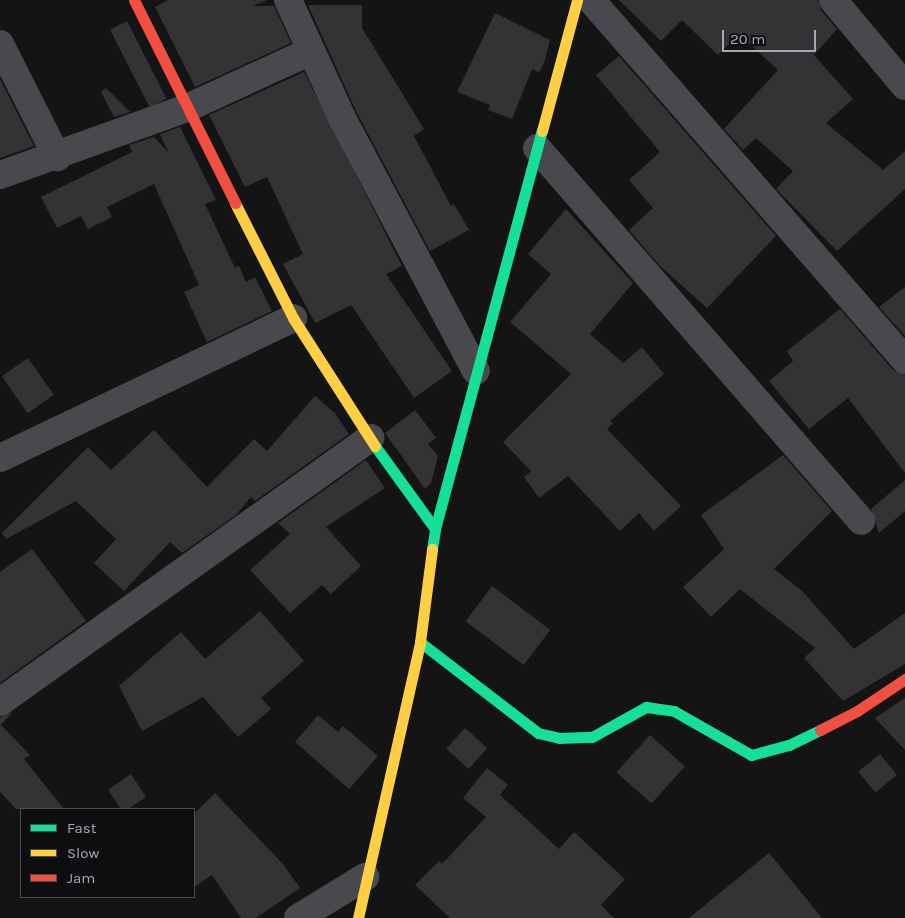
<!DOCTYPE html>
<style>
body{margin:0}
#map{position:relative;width:905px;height:918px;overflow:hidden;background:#141414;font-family:Karla,sans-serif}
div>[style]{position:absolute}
.building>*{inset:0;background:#333335;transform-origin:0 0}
.street>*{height:28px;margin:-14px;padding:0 14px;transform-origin:14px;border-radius:14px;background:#48494d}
.fast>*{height:11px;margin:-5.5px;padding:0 5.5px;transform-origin:5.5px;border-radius:5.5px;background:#16e098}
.slow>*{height:11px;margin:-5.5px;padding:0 5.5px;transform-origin:5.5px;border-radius:5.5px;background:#ffcf43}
.jam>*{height:11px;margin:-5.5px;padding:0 5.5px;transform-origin:5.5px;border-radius:5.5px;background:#f24e42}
span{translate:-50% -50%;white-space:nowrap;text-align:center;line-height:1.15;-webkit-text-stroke:5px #0e0e10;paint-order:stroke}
.legend{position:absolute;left:20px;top:808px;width:175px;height:90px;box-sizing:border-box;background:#0e0e10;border:1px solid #4a4d52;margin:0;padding:6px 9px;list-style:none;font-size:15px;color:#a4abb6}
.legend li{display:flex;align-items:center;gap:10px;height:25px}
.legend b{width:25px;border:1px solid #4a4d52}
.scale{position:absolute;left:722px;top:30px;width:94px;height:22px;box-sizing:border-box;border:2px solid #a4abb6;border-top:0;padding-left:6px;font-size:15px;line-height:18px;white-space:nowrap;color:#a4abb6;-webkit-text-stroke:4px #0e0e10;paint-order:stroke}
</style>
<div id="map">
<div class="building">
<div style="clip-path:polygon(168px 0,267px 0,253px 6px,274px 6px,291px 43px,195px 87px,155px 7px)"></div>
<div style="clip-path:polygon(619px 0,818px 0,821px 10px,837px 29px,814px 55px,853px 99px,826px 123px,883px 170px,905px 151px,905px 189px,837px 251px,776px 189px,793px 171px,756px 138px,743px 150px,724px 129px,778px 70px,739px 34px,718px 55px,682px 20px,661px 41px)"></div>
<div style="clip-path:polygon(308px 5px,362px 5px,362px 28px,424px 129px,414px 136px,451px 206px,454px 204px,469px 230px,430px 251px,356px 111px)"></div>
<div style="clip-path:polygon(495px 13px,550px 40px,544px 63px,539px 72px,532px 69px,512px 119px,488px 110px,490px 105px,457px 92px)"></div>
<div style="left:127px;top:21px;width:87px;height:19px;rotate:63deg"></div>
<div style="clip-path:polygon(619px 56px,776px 236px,707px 308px,659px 265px,629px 230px,653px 208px,629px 180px,660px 152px,596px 75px)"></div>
<div style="clip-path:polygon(304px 72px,402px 266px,386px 274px,452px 371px,414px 398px,351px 305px,315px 323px,283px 264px,303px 254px,267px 177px,245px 187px,209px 115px)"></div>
<div style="clip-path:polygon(0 79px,34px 146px,0 158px)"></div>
<div style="clip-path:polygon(106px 88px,130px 112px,114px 117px,101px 92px)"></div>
<div style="clip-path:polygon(180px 127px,216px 200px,205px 204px,235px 268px,239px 266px,246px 282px,255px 277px,272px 311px,207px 342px,184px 292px,199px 285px,154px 184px,107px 207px,112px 217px,88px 229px,81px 216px,57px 228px,41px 197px,132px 152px,129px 145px,154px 137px,168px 152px,160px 134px)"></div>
<div style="clip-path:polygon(566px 209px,633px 283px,590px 334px,623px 363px,642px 347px,664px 374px,610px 421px,613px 423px,607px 429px,681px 506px,654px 531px,639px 513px,620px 531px,568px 476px,539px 498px,524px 477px,531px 471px,503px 442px,571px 374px,510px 322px,551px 274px,528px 254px)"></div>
<div style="clip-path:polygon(905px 287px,905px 336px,879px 307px)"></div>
<div style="clip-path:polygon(840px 309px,893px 370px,905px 375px,905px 473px,848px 398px,809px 429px,769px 381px,793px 361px,787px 351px)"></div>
<div style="left:28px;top:358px;width:45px;height:32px;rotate:55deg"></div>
<div style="clip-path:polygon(315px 396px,335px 413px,349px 434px,255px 501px,251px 497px,236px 515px,182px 553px,170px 542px,124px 591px,94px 563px,116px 539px,76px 501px,6px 539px,2px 533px,88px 447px,111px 470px,154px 430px,207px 487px,254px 439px,267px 451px)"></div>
<div style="clip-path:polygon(415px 410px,436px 438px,428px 444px,438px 456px,431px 483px,425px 489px,385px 433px)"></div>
<div style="clip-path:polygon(783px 455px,832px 511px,774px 569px,802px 591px,854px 649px,905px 613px,905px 664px,843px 701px,804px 658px,815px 648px,740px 589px,711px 617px,683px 587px,724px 549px,701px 515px)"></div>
<div style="clip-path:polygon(366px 460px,385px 488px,326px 527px,361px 566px,331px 594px,322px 585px,290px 613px,250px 570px,290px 534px,278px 523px)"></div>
<div style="clip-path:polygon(905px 480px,905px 511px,879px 533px,871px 509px)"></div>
<div style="clip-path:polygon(32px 549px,86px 621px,0 683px,0 572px)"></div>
<div style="left:492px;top:586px;width:73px;height:44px;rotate:37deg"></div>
<div style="clip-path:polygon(260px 611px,304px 661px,261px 698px,271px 709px,238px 737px,203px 697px,142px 731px,119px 686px,181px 632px,205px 659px)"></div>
<div style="clip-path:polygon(905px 698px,905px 750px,875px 718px)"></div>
<div style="clip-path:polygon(13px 712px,1px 725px,30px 755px,24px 759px,64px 809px,16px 809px,0 792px,0 717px)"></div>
<div style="clip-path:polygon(318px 715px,338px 732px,343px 726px,378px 756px,349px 789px,295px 742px)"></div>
<div style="left:465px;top:728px;width:30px;height:28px;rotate:42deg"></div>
<div style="left:650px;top:735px;width:47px;height:50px;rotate:42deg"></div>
<div style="left:880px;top:754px;width:27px;height:28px;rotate:51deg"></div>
<div style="clip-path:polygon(487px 768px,508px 785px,500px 795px,559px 849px,574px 832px,625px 879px,601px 905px,614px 918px,450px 918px,415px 885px,439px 861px,442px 864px,486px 817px,463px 798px)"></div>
<div style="clip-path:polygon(131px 774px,146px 797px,128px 809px,121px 809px,108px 790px)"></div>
<div style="clip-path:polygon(215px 793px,283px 864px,300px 888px,256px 918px,241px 918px,212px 875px,194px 887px,194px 814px)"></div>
<div style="clip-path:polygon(769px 853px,822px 918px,689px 918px)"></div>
</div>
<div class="street">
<div style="left:288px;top:0;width:130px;rotate:65.4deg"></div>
<div style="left:342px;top:118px;width:286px;rotate:62.1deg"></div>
<div style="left:591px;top:0;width:478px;rotate:48.9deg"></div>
<div style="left:833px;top:0;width:112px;rotate:50.1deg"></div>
<div style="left:0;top:44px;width:127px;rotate:63.2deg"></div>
<div style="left:537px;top:148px;width:494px;rotate:49deg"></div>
<div style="left:0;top:175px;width:199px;rotate:-19.7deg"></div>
<div style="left:187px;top:108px;width:136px;rotate:-24.7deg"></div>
<div style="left:0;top:458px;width:325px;rotate:-25.5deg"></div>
<div style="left:0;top:702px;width:455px;rotate:-35.5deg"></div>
<div style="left:298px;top:918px;width:79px;rotate:-31.5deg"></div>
</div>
<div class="fast">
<div style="left:375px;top:446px;width:102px;rotate:54.1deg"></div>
<div style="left:432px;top:549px;width:20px;rotate:-81deg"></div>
<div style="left:435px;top:529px;width:412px;rotate:-75deg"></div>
<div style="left:420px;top:642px;width:149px;rotate:37.6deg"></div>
<div style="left:538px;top:733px;width:22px;rotate:13deg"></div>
<div style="left:559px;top:738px;width:33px;rotate:-2deg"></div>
<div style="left:592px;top:737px;width:62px;rotate:-29.1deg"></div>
<div style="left:646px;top:707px;width:28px;rotate:8deg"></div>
<div style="left:674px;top:711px;width:89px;rotate:29.7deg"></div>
<div style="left:751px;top:755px;width:39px;rotate:-15deg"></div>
<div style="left:789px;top:745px;width:34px;rotate:-26deg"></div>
</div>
<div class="slow">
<div style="left:542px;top:131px;width:136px;rotate:-75deg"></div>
<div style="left:235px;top:203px;width:129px;rotate:63.2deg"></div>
<div style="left:293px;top:318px;width:152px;rotate:57.4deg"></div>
<div style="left:358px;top:918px;width:283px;rotate:-77.3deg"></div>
<div style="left:420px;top:642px;width:94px;rotate:-82.6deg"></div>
</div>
<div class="jam">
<div style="left:134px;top:0;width:227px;rotate:63.5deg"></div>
<div style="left:820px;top:730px;width:42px;rotate:-27.2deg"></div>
<div style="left:857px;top:711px;width:58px;rotate:-33.7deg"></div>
</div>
<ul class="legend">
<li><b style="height:6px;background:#16e098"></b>Fast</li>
<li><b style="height:6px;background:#ffcf43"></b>Slow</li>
<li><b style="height:6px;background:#f24e42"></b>Jam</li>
</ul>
<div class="scale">20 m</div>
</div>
